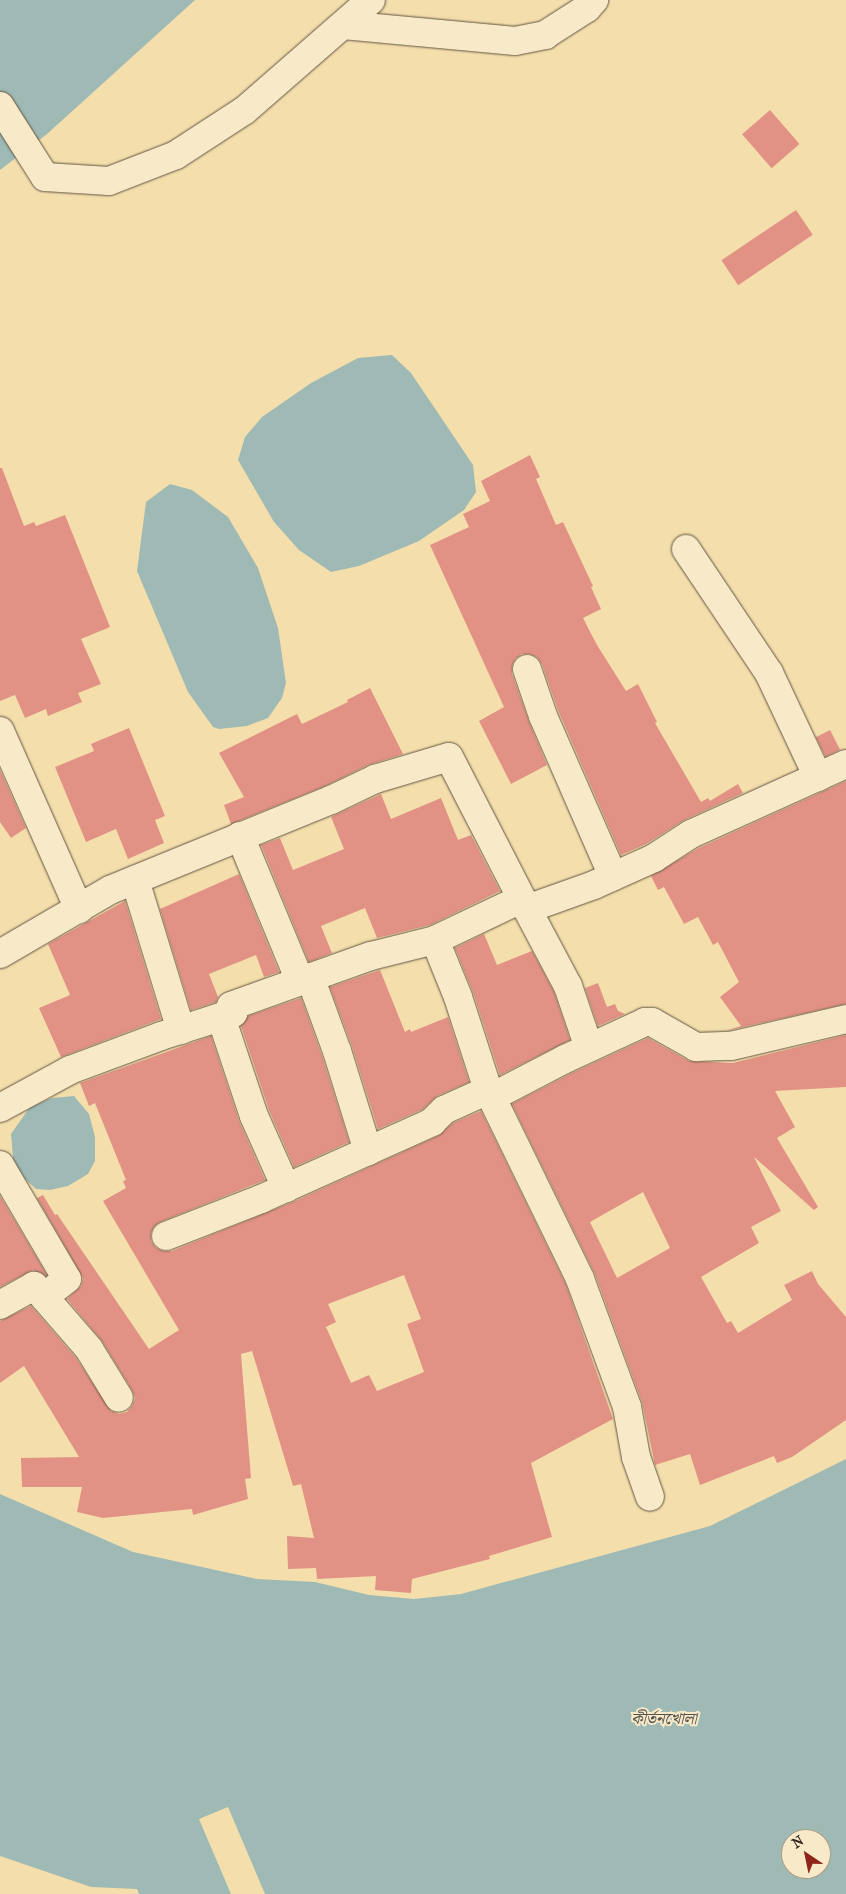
<!DOCTYPE html>
<meta charset="utf-8">
<style>
body{margin:0}
#map{position:relative;width:846px;height:1894px;overflow:hidden;background:#f4dfac;font-family:"IM FELL French Canon","Noto Serif Bengali",serif}
div>[style]{position:absolute}
.water>*{inset:0;background:#9fbab4}
.pier>*{inset:0;background:#f4dfac}
.building>*{inset:0;background:#e29285;transform-origin:0 0}
.roads{filter:drop-shadow(0 0 1px #635444) drop-shadow(0 0 1px #635444)}
.street>*{height:28px;margin:-14px;padding:0 14px;transform-origin:14px;border-radius:14px;background:#f8eac9}
span{translate:-50% -50%;white-space:nowrap;text-align:center;line-height:1.15;-webkit-text-stroke:4px #f8eac9;paint-order:stroke}
.water-label{font-size:16px;color:#53524d;font-style:italic}
.north{position:absolute;left:781px;top:1829px;width:50px;height:50px;box-sizing:border-box;background:#f8eac9;border:1px solid #a99c86;border-radius:50%;rotate:326deg;font-size:14px;font-weight:700;line-height:20px;text-align:center;color:#332621}
.north::after{content:'';display:block;margin:auto;width:18px;height:22px;background:#8f2418;clip-path:polygon(50% 0,100% 100%,50% 72%,0 100%)}
</style>
<div id="map">
<div class="water">
<div style="clip-path:polygon(0 0,195px 0,47px 134px,0 170px)"></div>
<div style="clip-path:polygon(392px 355px,411px 373px,473px 465px,476px 492px,464px 510px,419px 541px,359px 566px,331px 572px,299px 550px,274px 522px,238px 460px,245px 437px,262px 417px,311px 383px,358px 358px)"></div>
<div style="clip-path:polygon(170px 484px,192px 490px,228px 517px,258px 568px,278px 628px,286px 683px,282px 698px,268px 718px,247px 726px,219px 729px,213px 727px,188px 692px,137px 571px,146px 502px)"></div>
<div style="clip-path:polygon(74px 1096px,89px 1114px,95px 1137px,95px 1161px,88px 1174px,68px 1186px,50px 1190px,36px 1189px,14px 1169px,11px 1134px,30px 1107px,52px 1098px)"></div>
<div style="clip-path:polygon(evenodd,846px 1459px,846px 1894px,139px 1894px,137px 1889px,91px 1887px,0 1856px,0 1494px,133px 1552px,257px 1579px,315px 1582px,369px 1595px,414px 1599px,461px 1594px,710px 1526px,846px 1459px,791px 1839px,821px 1839px,821px 1869px,791px 1869px,791px 1839px)"></div>
</div>
<div class="pier">
<div style="clip-path:polygon(228px 1807px,265px 1894px,231px 1894px,199px 1819px)"></div>
</div>
<div class="building">
<div style="left:770px;top:110px;width:45px;height:37px;rotate:49deg"></div>
<div style="left:796px;top:210px;width:30px;height:90px;rotate:56deg"></div>
<div style="clip-path:polygon(530px 455px,540px 477px,536px 479px,556px 525px,563px 522px,593px 586px,591px 587px,601px 609px,583px 618px,597px 645px,626px 691px,638px 684px,657px 722px,655px 723px,701px 802px,708px 798px,710px 801px,738px 784px,743px 793px,684px 820px,646px 844px,621px 855px,558px 710px,542px 664px,537px 657px,530px 654px,522px 654px,515px 659px,512px 666px,512px 674px,529px 722px,547px 765px,511px 784px,479px 721px,504px 707px,430px 545px,469px 527px,463px 514px,490px 501px,481px 481px)"></div>
<div style="clip-path:polygon(0 468px,2px 468px,24px 526px,34px 522px,36px 526px,65px 515px,110px 627px,81px 639px,101px 684px,78px 693px,82px 702px,48px 716px,46px 709px,25px 718px,15px 695px,0 701px)"></div>
<div style="clip-path:polygon(370px 688px,403px 754px,368px 765px,325px 786px,231px 824px,224px 805px,244px 797px,219px 753px,297px 714px,302px 724px,348px 702px,347px 700px)"></div>
<div style="clip-path:polygon(129px 728px,165px 816px,155px 820px,164px 843px,128px 859px,116px 829px,86px 842px,55px 767px,94px 751px,91px 744px)"></div>
<div style="left:830px;top:730px;width:22px;height:16px;rotate:63deg"></div>
<div style="clip-path:polygon(0 770px,26px 828px,11px 838px,0 822px)"></div>
<div style="clip-path:polygon(846px 781px,846px 1004px,725px 1031px,741px 1026px,720px 997px,739px 982px,718px 942px,713px 945px,698px 917px,684px 924px,664px 887px,658px 890px,651px 876px,699px 848px)"></div>
<div style="clip-path:polygon(381px 794px,391px 819px,441px 798px,458px 840px,471px 835px,500px 891px,430px 925px,377px 938px,365px 908px,321px 926px,332px 953px,309px 962px,261px 845px,280px 838px,293px 870px,344px 849px,331px 817px)"></div>
<div style="clip-path:polygon(239px 874px,279px 972px,264px 977px,256px 955px,209px 974px,218px 997px,216px 1002px,191px 1010px,160px 909px)"></div>
<div style="clip-path:polygon(125px 901px,161px 1019px,61px 1057px,39px 1008px,70px 995px,48px 944px)"></div>
<div style="clip-path:polygon(484px 934px,497px 965px,532px 951px,554px 992px,570px 1040px,500px 1075px,473px 992px,455px 948px)"></div>
<div style="clip-path:polygon(380px 970px,405px 1032px,410px 1029px,411px 1032px,448px 1017px,469px 1082px,437px 1096px,423px 1109px,378px 1129px,352px 1046px,330px 987px)"></div>
<div style="clip-path:polygon(598px 983px,607px 1007px,615px 1004px,618px 1011px,625px 1014px,598px 1026px,585px 988px)"></div>
<div style="clip-path:polygon(301px 998px,322px 1056px,349px 1142px,294px 1167px,269px 1110px,241px 1026px,248px 1016px)"></div>
<div style="clip-path:polygon(evenodd,846px 1035px,846px 1087px,775px 1091px,795px 1127px,777px 1138px,818px 1207px,814px 1210px,754px 1157px,781px 1211px,751px 1227px,759px 1243px,701px 1277px,727px 1323px,731px 1321px,738px 1333px,792px 1300px,784px 1285px,812px 1271px,818px 1284px,846px 1317px,846px 1420px,792px 1457px,777px 1463px,774px 1456px,700px 1485px,690px 1454px,655px 1465px,642px 1402px,595px 1274px,512px 1104px,572px 1073px,648px 1038px,689px 1061px,733px 1063px,846px 1035px,643px 1192px,670px 1248px,617px 1278px,590px 1222px,643px 1192px)"></div>
<div style="clip-path:polygon(evenodd,211px 1036px,239px 1121px,265px 1180px,160px 1222px,154px 1227px,151px 1233px,151px 1241px,156px 1248px,163px 1251px,172px 1251px,293px 1202px,438px 1136px,453px 1123px,481px 1111px,566px 1285px,613px 1419px,531px 1463px,552px 1537px,489px 1556px,490px 1559px,412px 1579px,411px 1593px,375px 1590px,376px 1576px,317px 1579px,316px 1568px,288px 1569px,287px 1536px,314px 1538px,301px 1484px,293px 1486px,252px 1351px,241px 1354px,251px 1478px,245px 1479px,248px 1499px,193px 1515px,192px 1509px,103px 1518px,77px 1512px,82px 1487px,22px 1487px,21px 1458px,79px 1457px,24px 1366px,0 1383px,0 1321px,31px 1306px,76px 1358px,111px 1411px,119px 1414px,127px 1412px,132px 1406px,135px 1398px,132px 1390px,102px 1341px,67px 1299px,81px 1286px,83px 1278px,37px 1198px,43px 1195px,55px 1215px,57px 1214px,149px 1349px,179px 1330px,103px 1201px,126px 1188px,123px 1181px,126px 1180px,95px 1103px,89px 1106px,80px 1083px,211px 1036px,404px 1275px,421px 1319px,407px 1324px,424px 1372px,377px 1391px,369px 1375px,351px 1383px,326px 1327px,336px 1322px,328px 1304px,404px 1275px)"></div>
<div style="clip-path:polygon(0 1196px,47px 1275px,46px 1276px,33px 1270px,0 1287px)"></div>
</div>
<div class="roads">
<div class="street">
<div style="left:343px;top:25px;width:173px;rotate:5.3deg"></div>
<div style="left:515px;top:41px;width:31px;rotate:-11deg"></div>
<div style="left:545px;top:35px;width:50px;rotate:-32.7deg"></div>
<div style="left:587px;top:8px;width:11px;rotate:-49deg"></div>
<div style="left:0;top:106px;width:84px;rotate:57.6deg"></div>
<div style="left:45px;top:177px;width:64px;rotate:3.6deg"></div>
<div style="left:109px;top:181px;width:72px;rotate:-21.2deg"></div>
<div style="left:176px;top:155px;width:82px;rotate:-33.1deg"></div>
<div style="left:245px;top:110px;width:167px;rotate:-41.1deg"></div>
<div style="left:686px;top:549px;width:149px;rotate:56.2deg"></div>
<div style="left:769px;top:673px;width:115px;rotate:64.8deg"></div>
<div style="left:527px;top:669px;width:50px;rotate:71.2deg"></div>
<div style="left:543px;top:716px;width:175px;rotate:66.4deg"></div>
<div style="left:0;top:731px;width:195px;rotate:66.1deg"></div>
<div style="left:240px;top:836px;width:157px;rotate:67.5deg"></div>
<div style="left:135px;top:880px;width:157px;rotate:73deg"></div>
<div style="left:527px;top:909px;width:87px;rotate:62deg"></div>
<div style="left:568px;top:986px;width:65px;rotate:71.3deg"></div>
<div style="left:0;top:954px;width:127px;rotate:-30.2deg"></div>
<div style="left:110px;top:890px;width:239px;rotate:-22.2deg"></div>
<div style="left:331px;top:800px;width:49px;rotate:-25.5deg"></div>
<div style="left:375px;top:779px;width:77px;rotate:-16.6deg"></div>
<div style="left:449px;top:757px;width:171px;rotate:62.8deg"></div>
<div style="left:527px;top:909px;width:71px;rotate:-19.7deg"></div>
<div style="left:594px;top:885px;width:66px;rotate:-24.2deg"></div>
<div style="left:654px;top:858px;width:44px;rotate:-33deg"></div>
<div style="left:691px;top:834px;width:170px;rotate:-24.3deg"></div>
<div style="left:310px;top:977px;width:79px;rotate:70deg"></div>
<div style="left:337px;top:1051px;width:105px;rotate:72.8deg"></div>
<div style="left:221px;top:1017px;width:104px;rotate:71.6deg"></div>
<div style="left:254px;top:1116px;width:79px;rotate:66deg"></div>
<div style="left:488px;top:1090px;width:98px;rotate:-107.9deg"></div>
<div style="left:458px;top:997px;width:61px;rotate:-112deg"></div>
<div style="left:435px;top:940px;width:95px;rotate:-25.5deg"></div>
<div style="left:492px;top:1097px;width:82px;rotate:-27.5deg"></div>
<div style="left:565px;top:1059px;width:88px;rotate:-24.8deg"></div>
<div style="left:645px;top:1022px;width:7px"></div>
<div style="left:652px;top:1022px;width:51px;rotate:29.6deg"></div>
<div style="left:696px;top:1047px;width:35px;rotate:-2deg"></div>
<div style="left:731px;top:1046px;width:118px;rotate:-13.2deg"></div>
<div style="left:0;top:1108px;width:80px;rotate:-28.5deg"></div>
<div style="left:70px;top:1070px;width:97px;rotate:-20.5deg"></div>
<div style="left:161px;top:1036px;width:76px;rotate:-17.7deg"></div>
<div style="left:233px;top:1013px;width:7px;rotate:-106deg"></div>
<div style="left:231px;top:1006px;width:149px;rotate:-19.7deg"></div>
<div style="left:371px;top:956px;width:66px;rotate:-14deg"></div>
<div style="left:0;top:1165px;width:132px;rotate:59.6deg"></div>
<div style="left:67px;top:1279px;width:29px;rotate:142deg"></div>
<div style="left:44px;top:1297px;width:15px;rotate:-132deg"></div>
<div style="left:34px;top:1286px;width:39px;rotate:151deg"></div>
<div style="left:166px;top:1236px;width:102px;rotate:-21.3deg"></div>
<div style="left:261px;top:1199px;width:188px;rotate:-24.2deg"></div>
<div style="left:432px;top:1122px;width:17px;rotate:-45deg"></div>
<div style="left:444px;top:1110px;width:48px;rotate:-24.4deg"></div>
<div style="left:488px;top:1090px;width:210px;rotate:64deg"></div>
<div style="left:580px;top:1279px;width:136px;rotate:69.8deg"></div>
<div style="left:627px;top:1407px;width:51px;rotate:79.8deg"></div>
<div style="left:636px;top:1457px;width:42px;rotate:70.7deg"></div>
<div style="left:44px;top:1297px;width:69px;rotate:49.1deg"></div>
<div style="left:89px;top:1349px;width:57px;rotate:58.5deg"></div>
</div>
</div>
<div class="water-label">
<span style="left:664px;top:1719px">কীর্তনখোলা</span>
</div>
<div class="north">N</div>
</div>
